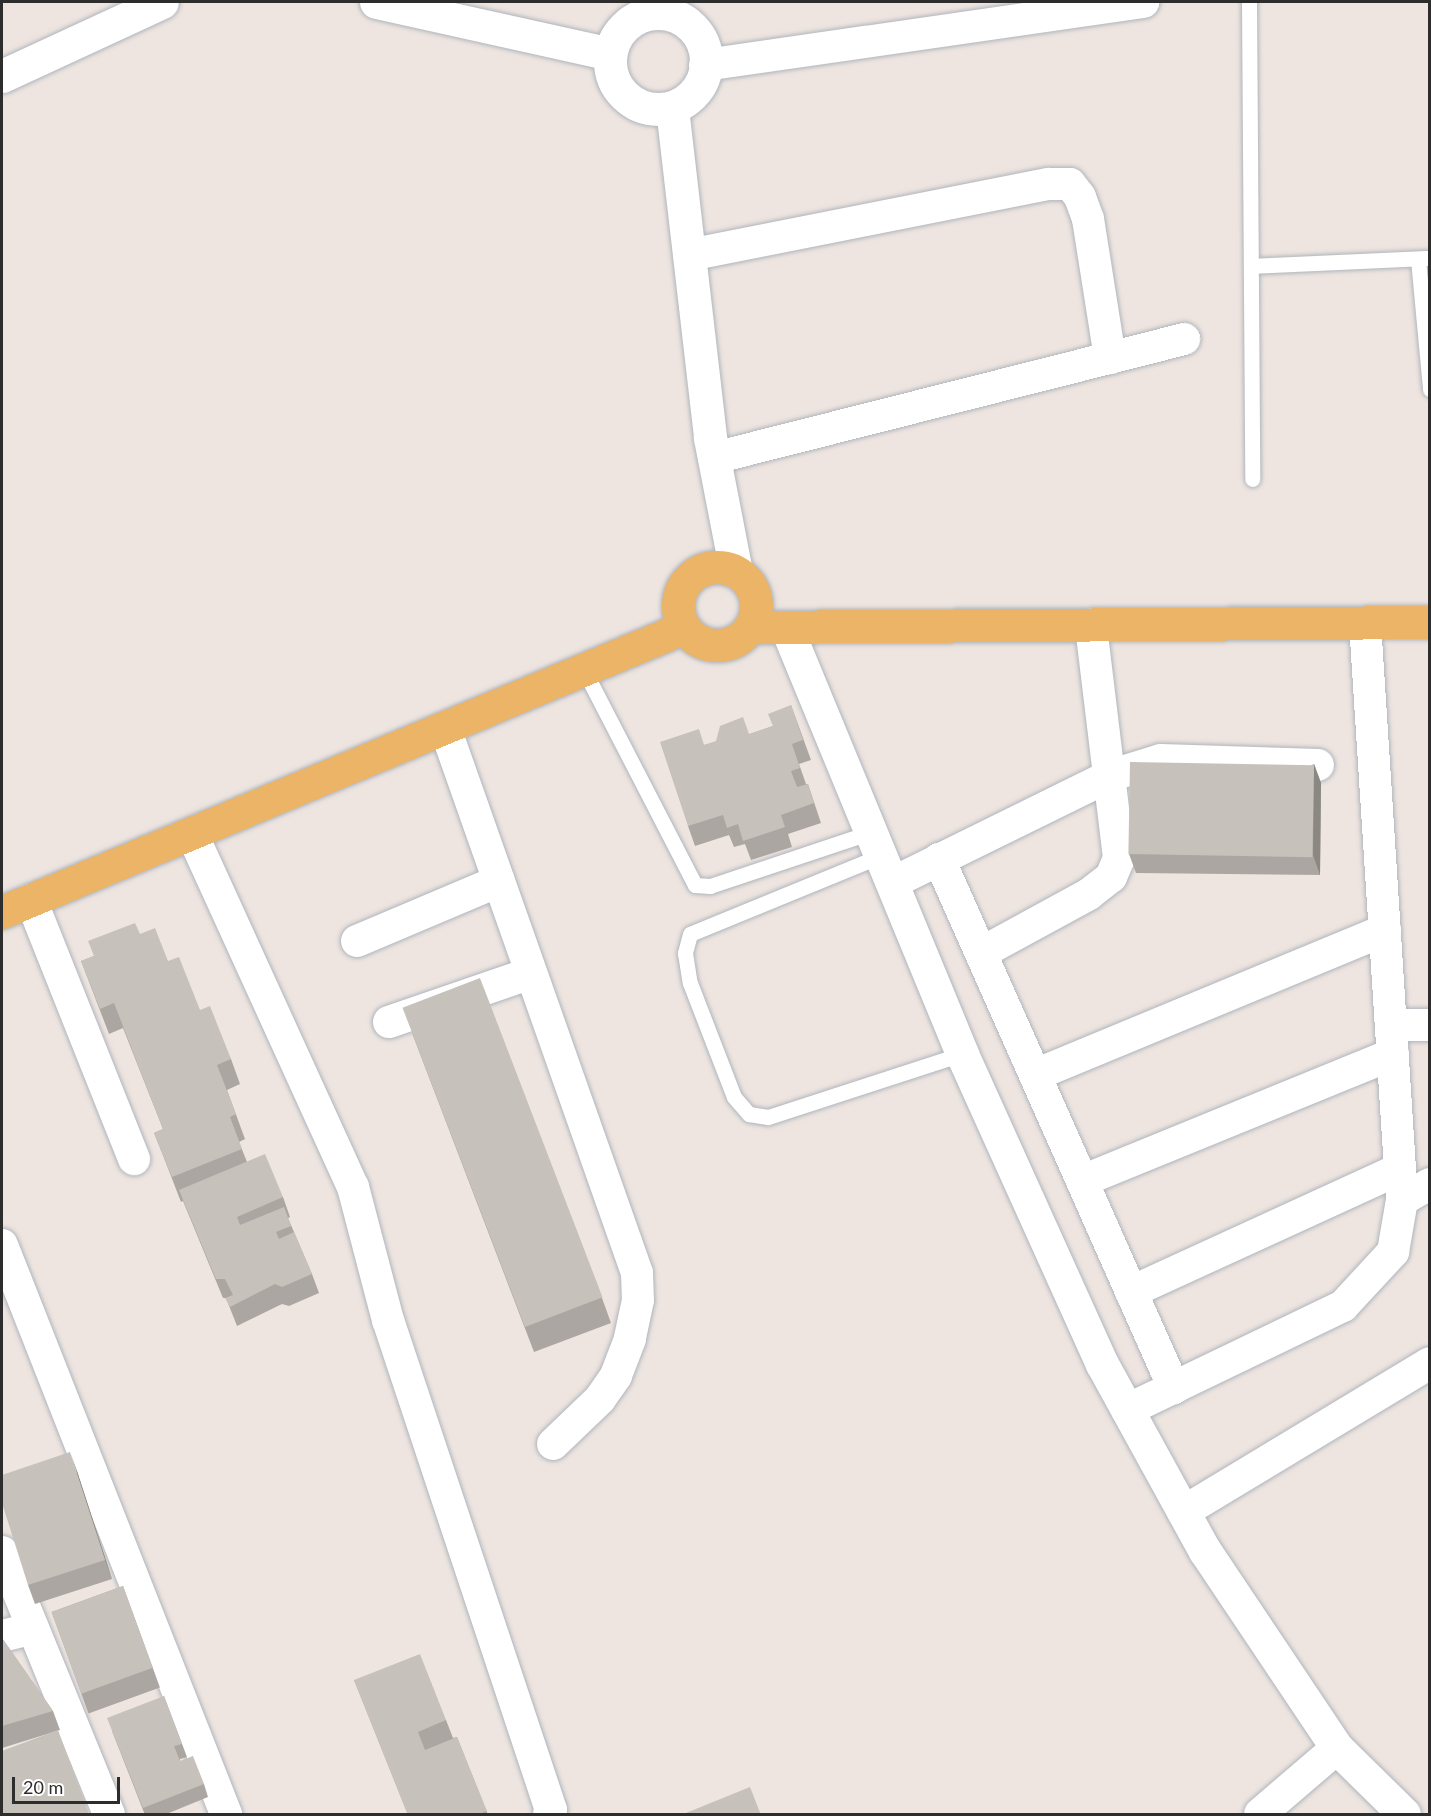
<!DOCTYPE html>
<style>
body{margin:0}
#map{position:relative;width:1431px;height:1816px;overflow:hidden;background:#eee5e0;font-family:Lato,sans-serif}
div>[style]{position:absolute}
.roads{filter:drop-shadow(0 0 2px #b0b5bd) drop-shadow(0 0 2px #b0b5bd)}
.lane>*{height:15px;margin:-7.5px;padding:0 7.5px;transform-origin:7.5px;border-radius:7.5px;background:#fff}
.street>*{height:32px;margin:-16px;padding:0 16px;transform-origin:16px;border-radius:16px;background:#fff}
.secondary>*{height:33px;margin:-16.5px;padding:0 16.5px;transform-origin:16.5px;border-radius:16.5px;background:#fff}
.secondary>.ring{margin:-16.5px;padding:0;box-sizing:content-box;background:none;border:33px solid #fff;border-radius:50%}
.primary>*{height:33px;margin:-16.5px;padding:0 16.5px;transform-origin:16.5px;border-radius:16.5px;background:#ecb467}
.primary>.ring{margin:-16.5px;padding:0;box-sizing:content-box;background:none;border:33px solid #ecb467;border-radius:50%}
.wall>*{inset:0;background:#aba6a1;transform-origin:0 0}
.shaded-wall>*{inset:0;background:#8b8783}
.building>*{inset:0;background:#c7c1bb;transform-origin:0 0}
span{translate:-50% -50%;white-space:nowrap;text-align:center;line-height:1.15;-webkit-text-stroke:6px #fff;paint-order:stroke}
.frame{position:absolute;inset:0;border:3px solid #2d2d2d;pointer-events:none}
.scale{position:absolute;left:12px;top:1777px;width:108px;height:27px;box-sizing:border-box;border:3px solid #2d2d2d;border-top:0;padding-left:8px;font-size:18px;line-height:21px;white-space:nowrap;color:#2d2d2d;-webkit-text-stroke:4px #fff;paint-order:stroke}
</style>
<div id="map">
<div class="roads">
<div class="lane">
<div style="left:1249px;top:2px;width:477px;rotate:89.6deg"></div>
<div style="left:1418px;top:259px;width:131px;rotate:84.7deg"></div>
<div style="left:1251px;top:266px;width:179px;rotate:-2.6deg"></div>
<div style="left:584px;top:670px;width:242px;rotate:62.7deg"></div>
<div style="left:695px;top:885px;width:15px;rotate:4deg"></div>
<div style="left:710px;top:886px;width:170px;rotate:-18.5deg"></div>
<div style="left:880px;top:856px;width:205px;rotate:157.7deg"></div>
<div style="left:690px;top:934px;width:20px;rotate:105deg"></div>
<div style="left:685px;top:953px;width:30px;rotate:81deg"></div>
<div style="left:690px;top:983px;width:122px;rotate:68.9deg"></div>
<div style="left:734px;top:1097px;width:23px;rotate:49deg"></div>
<div style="left:749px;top:1114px;width:19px;rotate:9deg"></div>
<div style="left:768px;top:1117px;width:204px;rotate:-18deg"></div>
</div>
<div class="street">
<div style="left:705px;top:65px;width:443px;rotate:-8.2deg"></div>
<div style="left:689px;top:255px;width:367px;rotate:-11.2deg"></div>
<div style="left:1049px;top:184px;width:21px"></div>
<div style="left:1070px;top:184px;width:16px;rotate:52deg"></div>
<div style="left:1080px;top:197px;width:23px;rotate:70deg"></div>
<div style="left:1088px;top:219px;width:141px;rotate:81deg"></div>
<div style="left:714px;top:458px;width:485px;rotate:-14.2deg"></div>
<div style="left:445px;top:728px;width:578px;rotate:70.59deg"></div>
<div style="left:637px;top:1273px;width:27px;rotate:88deg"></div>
<div style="left:638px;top:1300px;width:40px;rotate:102deg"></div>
<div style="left:630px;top:1339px;width:40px;rotate:111deg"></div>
<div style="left:616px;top:1376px;width:28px;rotate:125deg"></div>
<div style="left:600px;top:1399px;width:65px;rotate:136.2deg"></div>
<div style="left:192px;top:834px;width:388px;rotate:65.5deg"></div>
<div style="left:353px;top:1187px;width:138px;rotate:75.3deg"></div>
<div style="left:388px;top:1320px;width:516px;rotate:71.6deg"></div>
<div style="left:551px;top:1810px;width:4px;rotate:117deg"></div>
<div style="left:939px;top:859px;width:579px;rotate:66.05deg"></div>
<div style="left:892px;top:883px;width:242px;rotate:-26.2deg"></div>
<div style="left:1109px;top:776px;width:54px;rotate:-17.1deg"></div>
<div style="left:1161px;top:760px;width:157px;rotate:1.8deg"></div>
<div style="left:31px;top:900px;width:279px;rotate:68.3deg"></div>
<div style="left:357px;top:941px;width:154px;rotate:-22.9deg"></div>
<div style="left:981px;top:953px;width:123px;rotate:-28.6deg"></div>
<div style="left:1089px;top:894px;width:28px;rotate:-38deg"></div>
<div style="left:1111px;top:877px;width:21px;rotate:-67deg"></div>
<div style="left:1119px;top:858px;width:235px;rotate:-96.9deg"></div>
<div style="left:389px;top:1022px;width:150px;rotate:-19deg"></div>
<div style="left:1391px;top:1025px;width:39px"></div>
<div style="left:1035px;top:1075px;width:379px;rotate:-22.5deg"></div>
<div style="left:1082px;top:1181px;width:336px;rotate:-22.2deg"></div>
<div style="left:1402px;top:1200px;width:32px;rotate:-30deg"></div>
<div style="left:2px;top:1245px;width:612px;rotate:68.51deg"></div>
<div style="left:1131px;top:1292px;width:296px;rotate:-24.6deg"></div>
<div style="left:1127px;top:1410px;width:240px;rotate:-25.7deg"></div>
<div style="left:1343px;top:1306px;width:74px;rotate:-47.2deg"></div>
<div style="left:1393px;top:1252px;width:53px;rotate:-80.2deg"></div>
<div style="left:1402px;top:1200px;width:578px;rotate:-93.67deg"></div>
<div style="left:1183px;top:1512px;width:288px;rotate:-31.1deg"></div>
<div style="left:2px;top:1552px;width:283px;rotate:67.8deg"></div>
<div style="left:2px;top:1636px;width:32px;rotate:-14deg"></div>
<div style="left:1260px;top:1814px;width:101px;rotate:-40.6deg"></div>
</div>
<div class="secondary">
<div style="left:376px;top:2px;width:240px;rotate:12.5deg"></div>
<div class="ring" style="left:610px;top:13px;width:63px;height:63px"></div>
<div style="left:2px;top:76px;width:176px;rotate:-24.8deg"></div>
<div style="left:672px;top:108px;width:332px;rotate:83.4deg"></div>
<div style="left:710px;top:438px;width:136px;rotate:79deg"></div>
<div style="left:787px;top:629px;width:460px;rotate:67.6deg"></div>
<div style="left:962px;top:1054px;width:340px;rotate:65.7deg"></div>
<div style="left:1102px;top:1364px;width:213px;rotate:61.2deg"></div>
<div style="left:1205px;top:1551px;width:237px;rotate:56.2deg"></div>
<div style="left:1337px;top:1748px;width:94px;rotate:44.6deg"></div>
</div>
<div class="primary">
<div class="ring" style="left:678px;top:567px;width:45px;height:45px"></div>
<div style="left:750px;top:627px;width:680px;rotate:-0.42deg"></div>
<div style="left:2px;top:912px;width:738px;rotate:-22.64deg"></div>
</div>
</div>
<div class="wall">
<div style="clip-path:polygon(791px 705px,811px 760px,799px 764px,806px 784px,808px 784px,821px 823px,788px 834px,792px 847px,751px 860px,745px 844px,734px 847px,729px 835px,695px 846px,688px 826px,704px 745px,750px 734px,773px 726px)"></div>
<div style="clip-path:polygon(1314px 764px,1321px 783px,1320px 875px,1136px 873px,1129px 854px)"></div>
<div style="clip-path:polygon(140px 934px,168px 961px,231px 1059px,240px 1084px,227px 1090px,245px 1139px,239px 1142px,247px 1162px,283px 1197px,290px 1217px,288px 1218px,312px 1274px,319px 1293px,289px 1306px,282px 1304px,237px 1326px,226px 1298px,223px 1298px,183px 1201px,181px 1202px,164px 1158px,154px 1133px,163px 1129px,123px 1028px,109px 1034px,81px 961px,94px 956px)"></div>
<div style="clip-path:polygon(412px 1033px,602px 1298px,611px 1323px,534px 1352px)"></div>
<div style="clip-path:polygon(77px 1471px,112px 1579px,35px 1604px,28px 1585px)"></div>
<div style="left:123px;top:1586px;width:108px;height:76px;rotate:70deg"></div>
<div style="clip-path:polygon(2px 1638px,53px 1711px,60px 1730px,2px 1748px)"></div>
<div style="clip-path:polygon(354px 1680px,446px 1720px,453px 1738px,457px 1737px,488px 1815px,408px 1815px)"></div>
<div style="clip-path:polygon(164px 1696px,187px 1757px,180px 1759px,180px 1761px,204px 1784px,208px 1797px,164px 1815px,145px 1815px,112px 1731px)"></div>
</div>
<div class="shaded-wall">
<div style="clip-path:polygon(1314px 764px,1321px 783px,1320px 875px,1313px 855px)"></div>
<div style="clip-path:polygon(70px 1452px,77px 1471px,112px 1579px,105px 1560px)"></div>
</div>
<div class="building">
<div style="clip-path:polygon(791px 705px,803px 740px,792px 744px,800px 768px,791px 771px,797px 787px,808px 784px,814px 803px,781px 815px,785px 827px,743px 841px,738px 824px,727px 828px,723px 815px,688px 826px,660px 742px,699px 729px,704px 745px,716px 741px,720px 726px,743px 717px,749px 734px,773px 726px,768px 714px)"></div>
<div style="left:1130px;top:762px;width:184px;height:92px;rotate:1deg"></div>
<div style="clip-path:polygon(135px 923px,140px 934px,155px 928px,168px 961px,179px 957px,200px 1010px,210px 1006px,231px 1059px,217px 1065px,236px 1114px,230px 1117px,242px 1149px,172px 1177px,154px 1133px,163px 1129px,114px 1003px,100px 1009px,81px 961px,94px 956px,88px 941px)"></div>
<div style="left:480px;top:978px;width:342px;height:83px;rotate:69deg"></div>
<div style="clip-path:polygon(265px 1154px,283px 1197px,237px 1217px,240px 1225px,284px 1207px,291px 1226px,276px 1232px,279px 1239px,294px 1232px,312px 1274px,282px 1287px,275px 1284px,230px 1307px,225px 1298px,233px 1295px,225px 1279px,216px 1279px,179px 1190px)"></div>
<div style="clip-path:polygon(70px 1452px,105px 1560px,28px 1585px,2px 1503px,2px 1475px)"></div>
<div style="left:123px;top:1586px;width:87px;height:76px;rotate:70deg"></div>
<div style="clip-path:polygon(2px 1638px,53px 1711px,2px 1726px)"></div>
<div style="clip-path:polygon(420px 1654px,446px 1720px,418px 1732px,425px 1750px,457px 1737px,487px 1811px,477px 1815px,408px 1815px,354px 1680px)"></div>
<div style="clip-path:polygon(164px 1696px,182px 1744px,174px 1746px,180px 1761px,193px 1756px,204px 1784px,143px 1808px,107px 1718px)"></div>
<div style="clip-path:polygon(58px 1730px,89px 1814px,2px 1815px,2px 1751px)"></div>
<div style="clip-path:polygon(750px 1787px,761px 1815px,681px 1815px)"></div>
</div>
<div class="frame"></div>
<div class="scale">20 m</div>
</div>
